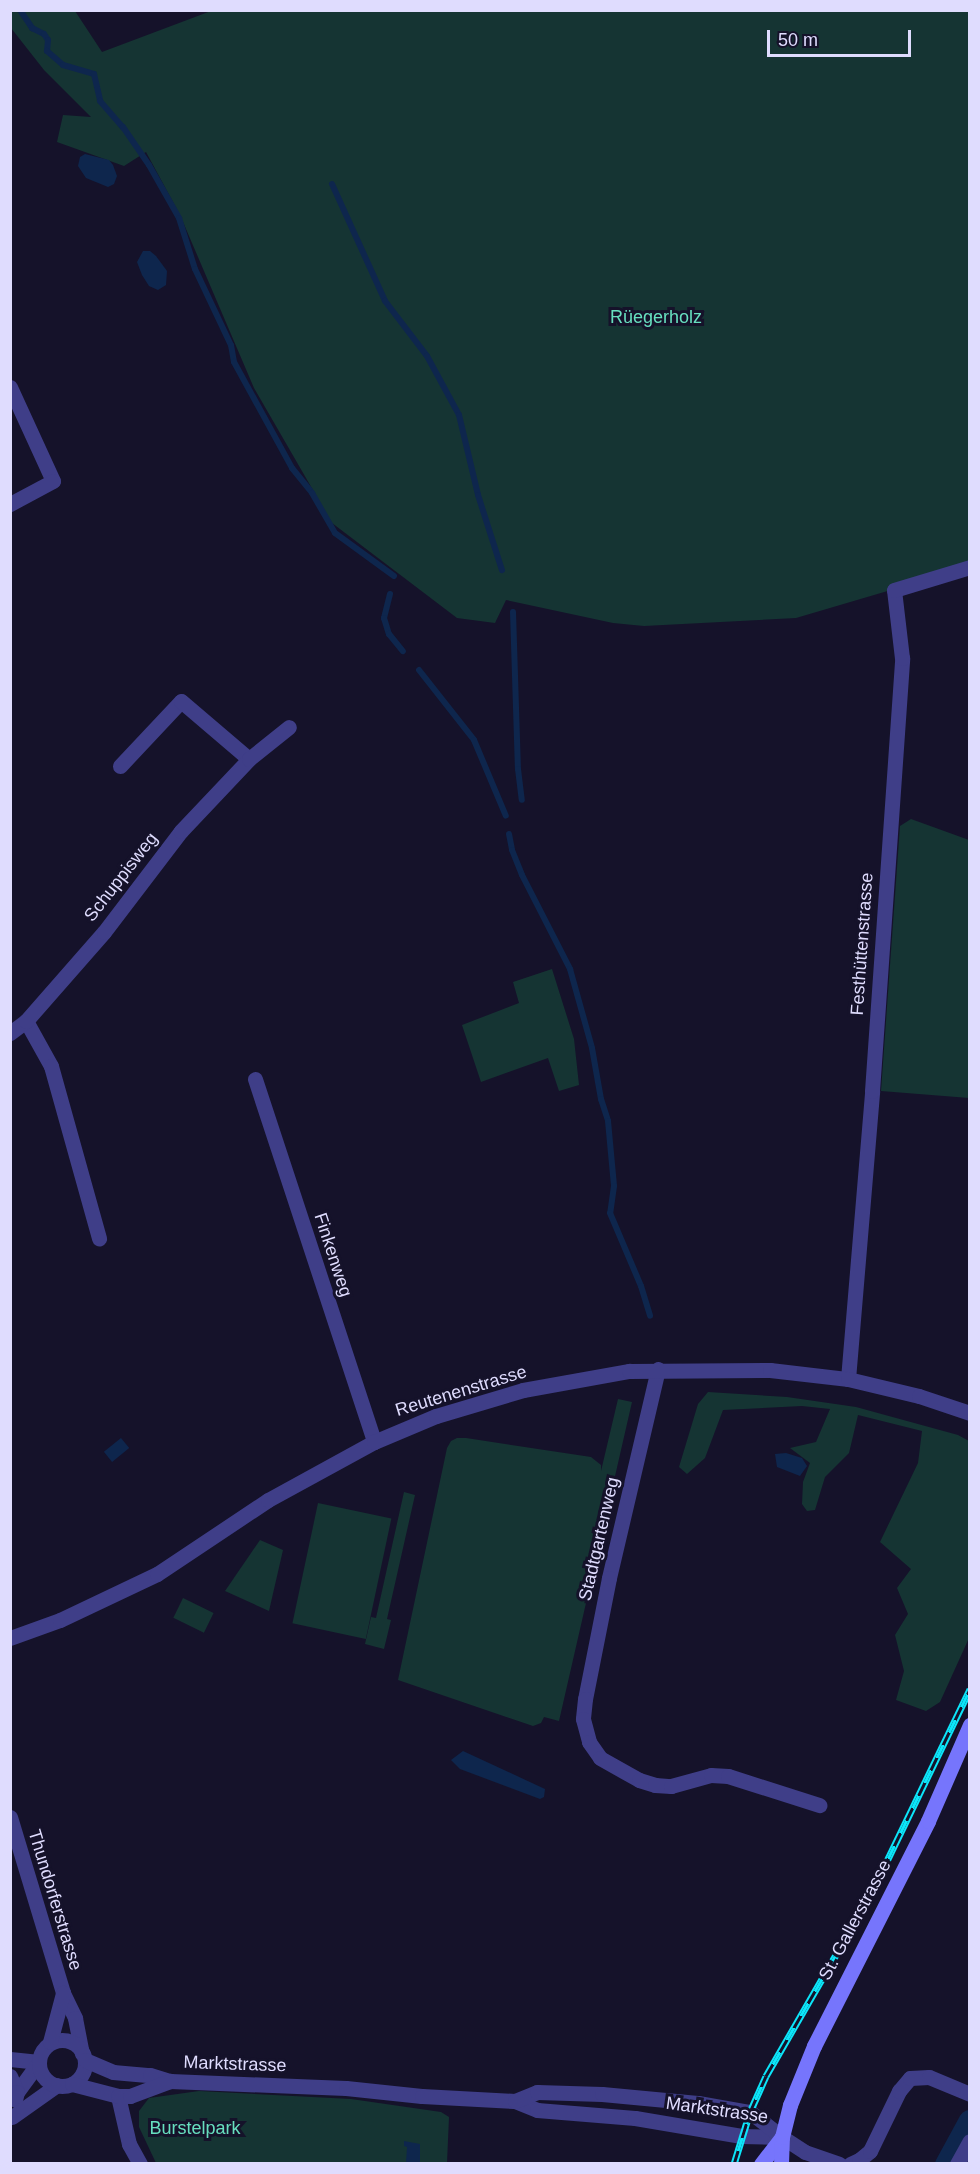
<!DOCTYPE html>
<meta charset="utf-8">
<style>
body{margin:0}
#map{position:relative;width:980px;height:2174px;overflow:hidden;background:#15122a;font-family:Arial,sans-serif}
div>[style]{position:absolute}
.green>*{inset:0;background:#153433;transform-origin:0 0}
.water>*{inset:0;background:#0e264d;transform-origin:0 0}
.stream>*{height:6px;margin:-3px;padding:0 3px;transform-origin:3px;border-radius:3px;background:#0e264d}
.canal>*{height:21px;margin:-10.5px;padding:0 10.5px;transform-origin:10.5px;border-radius:10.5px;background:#0e264d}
.minor>*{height:15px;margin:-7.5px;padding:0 7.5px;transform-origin:7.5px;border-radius:7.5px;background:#3f3e88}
.tertiary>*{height:15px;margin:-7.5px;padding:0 7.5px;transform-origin:7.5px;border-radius:7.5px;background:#3f3e88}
.tertiary>.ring{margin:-7.5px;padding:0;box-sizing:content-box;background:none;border:15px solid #3f3e88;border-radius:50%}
.secondary>*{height:15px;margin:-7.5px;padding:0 7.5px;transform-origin:7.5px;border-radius:7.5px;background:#7675fc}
.rail>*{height:7px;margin-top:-3.5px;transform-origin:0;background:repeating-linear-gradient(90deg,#15122a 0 14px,#0ce6fa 0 28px);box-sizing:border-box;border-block:2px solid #0ce6fa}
span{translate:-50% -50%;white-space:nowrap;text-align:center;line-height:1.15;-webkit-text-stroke:6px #15122a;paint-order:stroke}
.park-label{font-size:18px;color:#67dfbf}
.street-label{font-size:18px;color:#dfdcfe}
.frame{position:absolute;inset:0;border:12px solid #dfdcfe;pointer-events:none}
.scale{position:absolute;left:767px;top:30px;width:144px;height:27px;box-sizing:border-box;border:3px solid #dfdcfe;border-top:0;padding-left:8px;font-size:18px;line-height:21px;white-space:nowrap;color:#dfdcfe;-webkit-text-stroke:4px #15122a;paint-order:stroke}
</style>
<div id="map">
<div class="green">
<div style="clip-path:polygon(11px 11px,75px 11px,102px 52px,211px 11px,969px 11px,969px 567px,796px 618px,644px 626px,613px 623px,506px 600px,495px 623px,457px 618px,332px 523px,254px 388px,180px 215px,146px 152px,124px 166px,57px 142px,63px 115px,91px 117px,44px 70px,11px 28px)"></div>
<div style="clip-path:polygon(911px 819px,969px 840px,969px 1098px,881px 1091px,900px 826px)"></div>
<div style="clip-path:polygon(552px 969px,574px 1039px,579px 1085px,559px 1091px,548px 1058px,481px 1082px,462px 1025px,519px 1003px,513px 982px)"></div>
<div style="clip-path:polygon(708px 1392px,787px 1397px,856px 1407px,958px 1435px,969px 1441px,969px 1638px,940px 1702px,926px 1711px,896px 1700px,904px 1671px,895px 1635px,908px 1614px,897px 1588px,911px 1569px,880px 1542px,918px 1463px,922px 1431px,858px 1415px,849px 1453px,825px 1477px,815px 1510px,807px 1511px,802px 1504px,803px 1482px,810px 1463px,790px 1448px,816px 1442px,830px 1409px,802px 1406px,723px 1410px,705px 1458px,687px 1474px,679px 1467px,698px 1404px)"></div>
<div style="clip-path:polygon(618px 1399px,632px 1402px,559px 1721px,544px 1717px,541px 1723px,533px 1726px,398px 1680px,447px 1448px,451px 1441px,457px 1438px,466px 1438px,591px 1457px,601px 1465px,601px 1471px)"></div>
<div style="clip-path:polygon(404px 1492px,415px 1495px,387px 1619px,391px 1620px,384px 1649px,365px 1644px,371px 1617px,376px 1618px)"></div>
<div style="left:318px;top:1503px;width:75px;height:123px;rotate:12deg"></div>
<div style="clip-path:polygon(260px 1540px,283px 1550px,269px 1611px,225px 1591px)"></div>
<div style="left:183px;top:1598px;width:34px;height:22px;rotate:26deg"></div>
<div style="clip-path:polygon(199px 2091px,351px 2099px,441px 2112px,449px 2117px,447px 2163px,156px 2163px,139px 2127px,139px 2111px,149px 2098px)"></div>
</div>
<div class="water">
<div style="clip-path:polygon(85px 154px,109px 160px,113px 165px,117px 176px,114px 184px,108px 187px,86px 178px,78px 166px,80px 157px)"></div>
<div style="clip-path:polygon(143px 251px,150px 251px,156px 256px,167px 271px,166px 285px,158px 290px,149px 286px,142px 275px,137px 262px)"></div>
<div style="left:121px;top:1438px;width:13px;height:22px;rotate:51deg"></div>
<div style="clip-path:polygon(786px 1453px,802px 1458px,807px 1466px,800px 1476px,777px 1467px,775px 1454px)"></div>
<div style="clip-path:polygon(463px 1751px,545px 1789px,544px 1797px,540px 1799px,460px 1769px,451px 1760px)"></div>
<div style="clip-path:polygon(404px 2141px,420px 2144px,420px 2163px,406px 2163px,407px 2147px,404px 2146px)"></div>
</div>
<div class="stream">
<div style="left:20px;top:10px;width:22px;rotate:56deg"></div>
<div style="left:32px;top:28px;width:13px;rotate:27deg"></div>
<div style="left:44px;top:34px;width:7px;rotate:56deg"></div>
<div style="left:48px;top:40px;width:11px;rotate:95deg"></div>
<div style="left:47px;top:51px;width:21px;rotate:41deg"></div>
<div style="left:63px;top:65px;width:32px;rotate:16deg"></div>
<div style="left:94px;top:74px;width:28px;rotate:77deg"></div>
<div style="left:100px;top:101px;width:35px;rotate:49deg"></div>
<div style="left:123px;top:127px;width:46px;rotate:55.6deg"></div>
<div style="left:149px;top:165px;width:61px;rotate:60.5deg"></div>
<div style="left:179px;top:218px;width:53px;rotate:72.6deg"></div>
<div style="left:195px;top:269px;width:84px;rotate:64.7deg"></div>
<div style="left:231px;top:345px;width:17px;rotate:80deg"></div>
<div style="left:234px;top:362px;width:121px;rotate:61.3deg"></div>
<div style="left:292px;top:468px;width:32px;rotate:51deg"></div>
<div style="left:312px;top:493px;width:46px;rotate:60.1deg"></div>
<div style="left:335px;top:533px;width:73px;rotate:36.1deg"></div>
<div style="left:332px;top:184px;width:128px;rotate:65.6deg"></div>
<div style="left:385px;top:301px;width:69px;rotate:52.6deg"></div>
<div style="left:427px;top:356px;width:67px;rotate:61.5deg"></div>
<div style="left:459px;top:415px;width:82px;rotate:76.6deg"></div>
<div style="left:478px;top:495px;width:79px;rotate:72.3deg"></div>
<div style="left:390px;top:594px;width:25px;rotate:104deg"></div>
<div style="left:384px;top:618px;width:17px;rotate:73deg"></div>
<div style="left:389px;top:634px;width:22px;rotate:51deg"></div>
<div style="left:513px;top:612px;width:157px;rotate:88.2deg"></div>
<div style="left:518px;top:769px;width:31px;rotate:83deg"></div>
<div style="left:419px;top:670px;width:89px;rotate:51.8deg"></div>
<div style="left:474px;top:740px;width:82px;rotate:67.2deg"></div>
<div style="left:509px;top:834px;width:16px;rotate:79deg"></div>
<div style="left:512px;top:850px;width:27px;rotate:68deg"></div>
<div style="left:522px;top:875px;width:106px;rotate:62.9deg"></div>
<div style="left:570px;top:969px;width:82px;rotate:74.4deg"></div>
<div style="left:592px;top:1048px;width:52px;rotate:80deg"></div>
<div style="left:601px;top:1099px;width:23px;rotate:72deg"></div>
<div style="left:608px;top:1121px;width:65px;rotate:84.7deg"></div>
<div style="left:614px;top:1186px;width:27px;rotate:98deg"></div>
<div style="left:610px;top:1213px;width:79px;rotate:67deg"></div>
<div style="left:641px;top:1286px;width:31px;rotate:73deg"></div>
</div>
<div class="canal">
<div style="left:945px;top:2164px;width:50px;rotate:-61.4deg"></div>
</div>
<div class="minor">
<div style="left:10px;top:387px;width:103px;rotate:65.4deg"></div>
<div style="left:53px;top:481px;width:49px;rotate:151.9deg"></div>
<div style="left:120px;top:766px;width:89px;rotate:-46.8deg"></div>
<div style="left:181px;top:701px;width:89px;rotate:40.5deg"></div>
<div style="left:26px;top:1021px;width:51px;rotate:60.9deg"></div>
<div style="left:51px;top:1066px;width:179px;rotate:74.4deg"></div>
<div style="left:10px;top:1033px;width:20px;rotate:-37deg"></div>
<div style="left:26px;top:1021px;width:118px;rotate:-48.8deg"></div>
<div style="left:104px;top:932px;width:127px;rotate:-52.7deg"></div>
<div style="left:181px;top:831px;width:99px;rotate:-46.6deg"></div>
<div style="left:249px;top:759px;width:51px;rotate:-38.7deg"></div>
<div style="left:255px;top:1079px;width:382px;rotate:71.8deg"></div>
<div style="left:658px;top:1369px;width:215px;rotate:103.2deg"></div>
<div style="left:609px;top:1578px;width:123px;rotate:101.2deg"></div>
<div style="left:585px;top:1699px;width:20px;rotate:96deg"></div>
<div style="left:583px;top:1719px;width:24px;rotate:75deg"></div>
<div style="left:589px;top:1742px;width:19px;rotate:55deg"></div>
<div style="left:600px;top:1758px;width:45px;rotate:29.4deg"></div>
<div style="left:639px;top:1780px;width:17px;rotate:17deg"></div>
<div style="left:655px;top:1785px;width:16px;rotate:4deg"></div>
<div style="left:671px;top:1786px;width:41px;rotate:-15.4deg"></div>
<div style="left:711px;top:1775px;width:17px;rotate:3deg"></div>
<div style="left:728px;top:1776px;width:96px;rotate:17.7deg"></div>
<div style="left:848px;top:1379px;width:289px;rotate:-85.2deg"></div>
<div style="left:872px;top:1091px;width:434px;rotate:-86deg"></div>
<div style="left:902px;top:658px;width:68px;rotate:-96.7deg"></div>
<div style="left:894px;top:590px;width:79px;rotate:-16.8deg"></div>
<div style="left:10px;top:1638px;width:53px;rotate:-19.8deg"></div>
<div style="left:60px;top:1620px;width:107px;rotate:-25.4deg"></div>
<div style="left:157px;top:1574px;width:133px;rotate:-33.7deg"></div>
<div style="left:268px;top:1500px;width:121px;rotate:-28.7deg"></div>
<div style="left:374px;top:1442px;width:67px;rotate:-22.8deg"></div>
<div style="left:436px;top:1416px;width:91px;rotate:-16.6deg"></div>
<div style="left:523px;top:1390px;width:108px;rotate:-10.2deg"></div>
<div style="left:629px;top:1371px;width:141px;rotate:-0.4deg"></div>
<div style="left:770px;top:1370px;width:79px;rotate:6.6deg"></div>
<div style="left:848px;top:1379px;width:73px;rotate:13.5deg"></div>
<div style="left:919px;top:1396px;width:54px;rotate:18.4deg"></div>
<div style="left:10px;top:2059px;width:29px;rotate:6deg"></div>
<div style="left:39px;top:2062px;width:37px;rotate:126deg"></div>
<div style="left:10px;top:2076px;width:17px;rotate:66deg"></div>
<div style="left:17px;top:2092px;width:8px;rotate:104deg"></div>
<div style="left:118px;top:2096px;width:49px;rotate:77.1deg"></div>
<div style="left:129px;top:2144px;width:23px;rotate:61deg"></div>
<div style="left:12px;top:2117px;width:55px;rotate:-35.4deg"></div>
<div style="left:782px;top:2137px;width:27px;rotate:33deg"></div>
<div style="left:805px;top:2152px;width:36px;rotate:19deg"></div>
<div style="left:850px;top:2164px;width:10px;rotate:-24deg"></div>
<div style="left:859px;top:2160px;width:14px;rotate:-39deg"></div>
<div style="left:870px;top:2151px;width:67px;rotate:-64.2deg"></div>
<div style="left:899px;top:2091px;width:17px;rotate:-50deg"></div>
<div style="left:910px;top:2078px;width:19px;rotate:-3deg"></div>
<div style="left:929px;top:2077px;width:44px;rotate:22.5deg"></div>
<div style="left:957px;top:2164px;width:26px;rotate:-61deg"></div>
</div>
<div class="tertiary">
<div style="left:10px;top:1817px;width:184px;rotate:73.2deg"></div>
<div style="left:63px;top:1993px;width:28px;rotate:64deg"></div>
<div style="left:75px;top:2018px;width:36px;rotate:79deg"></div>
<div class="ring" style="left:39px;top:2040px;width:31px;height:31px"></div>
<div style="left:50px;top:2042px;width:51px;rotate:-75.1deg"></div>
<div style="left:85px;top:2060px;width:30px;rotate:23deg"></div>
<div style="left:113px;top:2072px;width:37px;rotate:5deg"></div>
<div style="left:150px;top:2075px;width:21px;rotate:17deg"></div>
<div style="left:170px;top:2081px;width:176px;rotate:2.3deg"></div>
<div style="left:346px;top:2088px;width:76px;rotate:6deg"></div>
<div style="left:422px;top:2096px;width:93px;rotate:3.1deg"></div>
<div style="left:515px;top:2101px;width:24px;rotate:22deg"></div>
<div style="left:537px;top:2110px;width:98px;rotate:4.7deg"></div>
<div style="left:635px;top:2118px;width:108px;rotate:9.6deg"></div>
<div style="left:741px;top:2136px;width:41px;rotate:1.4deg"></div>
<div style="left:72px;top:2084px;width:48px;rotate:14.6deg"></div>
<div style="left:118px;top:2096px;width:12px"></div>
<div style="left:130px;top:2096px;width:43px;rotate:-20.6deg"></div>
<div style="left:515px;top:2101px;width:24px;rotate:-22deg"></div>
<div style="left:537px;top:2092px;width:65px;rotate:1.8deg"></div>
<div style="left:602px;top:2094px;width:96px;rotate:5.4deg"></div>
<div style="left:698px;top:2103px;width:53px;rotate:9.8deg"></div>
<div style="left:750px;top:2112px;width:41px;rotate:38deg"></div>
</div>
<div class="secondary">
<div style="left:761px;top:2164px;width:34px;rotate:-52deg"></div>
<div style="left:781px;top:2164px;width:27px;rotate:-88deg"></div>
<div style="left:782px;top:2137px;width:33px;rotate:-76deg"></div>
<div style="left:790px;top:2105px;width:64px;rotate:-67.9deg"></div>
<div style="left:814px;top:2046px;width:252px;rotate:-63.1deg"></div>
<div style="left:928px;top:1821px;width:105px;rotate:-66.4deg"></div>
</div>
<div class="rail">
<div style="left:734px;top:2164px;width:54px;rotate:-72.9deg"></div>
<div style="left:750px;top:2112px;width:39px;rotate:-66deg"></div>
<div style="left:766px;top:2076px;width:208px;rotate:-60deg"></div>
<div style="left:870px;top:1896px;width:230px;rotate:-64.2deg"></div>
</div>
<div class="park-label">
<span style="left:656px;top:317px">Rüegerholz</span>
<span style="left:195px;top:2128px">Burstelpark</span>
</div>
<div class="street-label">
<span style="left:121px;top:877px;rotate:-52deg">Schuppisweg</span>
<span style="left:862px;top:944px;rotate:-86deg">Festhüttenstrasse</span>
<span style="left:333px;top:1255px;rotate:72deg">Finkenweg</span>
<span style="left:461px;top:1391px;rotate:-17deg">Reutenenstrasse</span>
<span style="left:599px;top:1539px;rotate:-77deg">Stadtgartenweg</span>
<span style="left:55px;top:1900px;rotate:73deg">Thundorferstrasse</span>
<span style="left:855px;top:1920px;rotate:-62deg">St. Gallerstrasse</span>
<span style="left:235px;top:2064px;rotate:2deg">Marktstrasse</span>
<span style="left:717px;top:2110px;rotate:8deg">Marktstrasse</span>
</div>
<div class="frame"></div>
<div class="scale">50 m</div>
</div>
